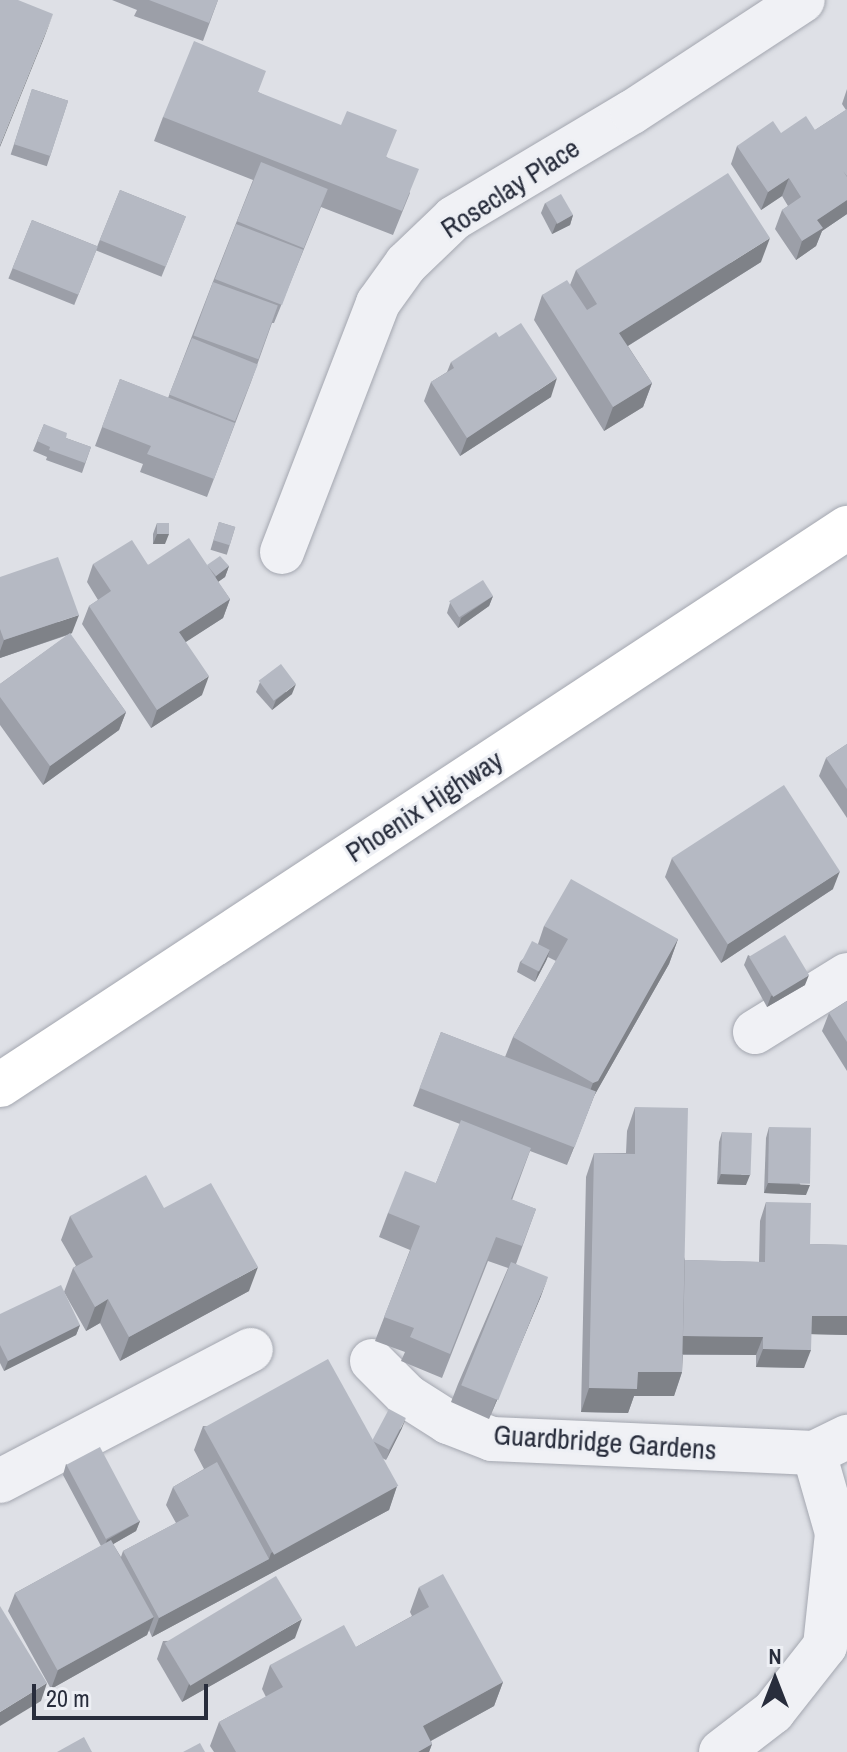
<!DOCTYPE html>
<style>
body{margin:0}
#map{position:relative;width:847px;height:1752px;overflow:hidden;background:#dee0e6;font-family:"Archivo Narrow",sans-serif}
div>[style]{position:absolute}
.roads{filter:drop-shadow(0 0 2px #a4a7b0) drop-shadow(0 0 2px #a4a7b0)}
.minor>*{height:44px;margin:-22px;padding:0 22px;transform-origin:22px;border-radius:22px;background:#f0f1f5}
.secondary>*{height:44px;margin:-22px;padding:0 22px;transform-origin:22px;border-radius:22px;background:#fff}
.wall>*{inset:0;background:#9c9fa8;transform-origin:0 0}
.shaded-wall>*{inset:0;background:#7f8288}
.building>*{inset:0;background:#b5b9c3;transform-origin:0 0}
span{translate:-50% -50%;white-space:nowrap;text-align:center;line-height:1.15;-webkit-text-stroke:6px #edeff4;paint-order:stroke}
.street-label{font-size:28px;color:#282d3c}
.north{position:absolute;left:735px;top:1640px;width:80px;height:80px;-webkit-text-stroke:6px #edeff4;paint-order:stroke;rotate:0deg;font-size:22px;font-weight:700;line-height:32px;text-align:center;color:#282d3c}
.north::after{content:'';display:block;margin:auto;width:28px;height:36px;background:#282d3c;clip-path:polygon(50% 0,100% 100%,50% 72%,0 100%)}
.scale{position:absolute;left:32px;top:1684px;width:176px;height:36px;box-sizing:border-box;border:4px solid #282d3c;border-top:0;padding-left:10px;font-size:24px;line-height:28px;white-space:nowrap;color:#282d3c;-webkit-text-stroke:6px #edeff4;paint-order:stroke}
</style>
<div id="map">
<div class="roads">
<div class="minor">
<div style="left:282px;top:552px;width:267px;rotate:-68.9deg"></div>
<div style="left:378px;top:303px;width:48px;rotate:-54.3deg"></div>
<div style="left:406px;top:264px;width:66px;rotate:-43.8deg"></div>
<div style="left:454px;top:218px;width:207px;rotate:-30.8deg"></div>
<div style="left:632px;top:112px;width:204px;rotate:-33.2deg"></div>
<div style="left:755px;top:1032px;width:108px;rotate:-31.8deg"></div>
<div style="left:372px;top:1361px;width:49px;rotate:45deg"></div>
<div style="left:407px;top:1396px;width:49px;rotate:32.4deg"></div>
<div style="left:448px;top:1422px;width:47px;rotate:21.1deg"></div>
<div style="left:492px;top:1439px;width:322px;rotate:2.5deg"></div>
<div style="left:814px;top:1453px;width:37px;rotate:-26deg"></div>
<div style="left:0;top:1481px;width:283px;rotate:-27.6deg"></div>
<div style="left:721px;top:1752px;width:66px;rotate:-37.6deg"></div>
<div style="left:773px;top:1712px;width:84px;rotate:-51.8deg"></div>
<div style="left:825px;top:1646px;width:114px;rotate:-83.9deg"></div>
<div style="left:837px;top:1533px;width:83px;rotate:-106deg"></div>
</div>
<div class="secondary">
<div style="left:0;top:1085px;width:1014px;rotate:-33.33deg"></div>
</div>
</div>
<div class="wall">
<div style="clip-path:polygon(112px 0,218px 0,203px 41px,134px 16px,137px 10px)"></div>
<div style="left:32px;top:89px;width:38px;height:69px;rotate:18deg"></div>
<div style="clip-path:polygon(847px 89px,847px 214px,822px 231px,816px 246px,796px 260px,775px 229px,782px 210px,788px 206px,782px 196px,761px 210px,731px 164px,737px 146px,781px 133px,815px 130px,846px 110px,842px 104px)"></div>
<div style="clip-path:polygon(258px 92px,387px 157px,410px 193px,393px 235px,321px 207px,274px 323px,272px 323px,251px 382px,207px 497px,140px 472px,143px 464px,95px 446px,120px 379px,168px 398px,214px 279px,253px 180px,154px 141px,163px 117px)"></div>
<div style="left:120px;top:190px;width:71px;height:65px;rotate:22deg"></div>
<div style="clip-path:polygon(545px 203px,573px 215px,570px 225px,552px 234px,541px 213px)"></div>
<div style="left:32px;top:220px;width:71px;height:63px;rotate:22deg"></div>
<div style="clip-path:polygon(761px 262px,628px 346px,652px 383px,643px 407px,604px 431px,534px 320px,542px 295px,570px 285px,576px 270px)"></div>
<div style="clip-path:polygon(451px 362px,551px 397px,460px 456px,424px 401px,431px 382px,447px 372px)"></div>
<div style="clip-path:polygon(44px 424px,66px 438px,91px 447px,82px 473px,46px 460px,47px 457px,33px 451px)"></div>
<div style="left:219px;top:522px;width:17px;height:29px;rotate:17deg"></div>
<div style="clip-path:polygon(157px 523px,165px 544px,153px 544px,153px 534px)"></div>
<div style="clip-path:polygon(93px 564px,229px 566px,225px 577px,218px 582px,230px 599px,223px 618px,185px 642px,202px 695px,151px 728px,82px 624px,89px 606px,98px 600px,87px 582px)"></div>
<div style="clip-path:polygon(0 577px,72px 633px,70px 634px,126px 712px,119px 730px,43px 785px,0 725px,0 684px,68px 635px,0 658px)"></div>
<div style="clip-path:polygon(493px 596px,489px 606px,458px 628px,447px 613px,450px 603px)"></div>
<div style="clip-path:polygon(260px 682px,292px 694px,272px 710px,256px 692px)"></div>
<div style="clip-path:polygon(847px 744px,847px 818px,819px 776px,826px 758px)"></div>
<div style="clip-path:polygon(672px 858px,833px 889px,721px 963px,665px 877px)"></div>
<div style="clip-path:polygon(544px 926px,678px 939px,669px 964px,594px 1096px,567px 1165px,530px 1151px,512px 1200px,536px 1209px,516px 1264px,541px 1296px,489px 1419px,451px 1402px,458px 1384px,508px 1268px,488px 1261px,442px 1378px,401px 1361px,405px 1352px,375px 1341px,410px 1250px,379px 1237px,388px 1213px,436px 1183px,460px 1124px,413px 1106px,441px 1032px,505px 1057px,513px 1037px,556px 961px,548px 957px,535px 982px,517px 972px,520px 962px,538px 944px)"></div>
<div style="clip-path:polygon(748px 955px,805px 985px,767px 1007px,744px 965px)"></div>
<div style="clip-path:polygon(847px 1001px,847px 1071px,822px 1031px,829px 1013px)"></div>
<div style="clip-path:polygon(635px 1107px,685px 1260px,759px 1262px,760px 1221px,766px 1202px,810px 1244px,847px 1245px,847px 1335px,811px 1334px,804px 1368px,756px 1367px,756px 1355px,683px 1355px,682px 1372px,674px 1396px,634px 1396px,628px 1413px,581px 1412px,586px 1177px,594px 1153px,626px 1153px,627px 1131px)"></div>
<div style="clip-path:polygon(769px 1127px,806px 1195px,764px 1193px,766px 1138px)"></div>
<div style="clip-path:polygon(722px 1132px,746px 1185px,717px 1184px,719px 1142px)"></div>
<div style="clip-path:polygon(164px 1208px,249px 1291px,120px 1361px,100px 1323px,86px 1331px,64px 1292px,73px 1268px,76px 1266px,61px 1240px,70px 1216px)"></div>
<div style="clip-path:polygon(0 1314px,80px 1325px,76px 1335px,4px 1371px,0 1363px)"></div>
<div style="clip-path:polygon(203px 1426px,373px 1441px,402px 1428px,386px 1460px,382px 1458px,397px 1486px,389px 1510px,152px 1637px,149px 1630px,147px 1635px,51px 1689px,8px 1611px,15px 1593px,101px 1546px,63px 1475px,66px 1464px,140px 1521px,136px 1531px,113px 1544px,121px 1557px,123px 1551px,176px 1523px,166px 1505px,173px 1487px,204px 1469px,194px 1450px)"></div>
<div style="clip-path:polygon(419px 1587px,503px 1682px,494px 1706px,431px 1741px,432px 1744px,429px 1752px,214px 1752px,210px 1746px,219px 1722px,266px 1697px,262px 1689px,270px 1665px,356px 1647px,412px 1616px,410px 1612px)"></div>
<div style="clip-path:polygon(295px 1638px,182px 1702px,157px 1659px,163px 1641px)"></div>
</div>
<div class="shaded-wall">
<div style="clip-path:polygon(53px 14px,44px 38px,0 147px,0 145px)"></div>
<div style="clip-path:polygon(789px 178px,782px 196px,761px 210px,768px 192px)"></div>
<div style="clip-path:polygon(847px 200px,847px 214px,822px 231px,816px 246px,796px 260px,802px 241px,817px 220px)"></div>
<div style="clip-path:polygon(573px 215px,570px 225px,552px 234px,556px 224px)"></div>
<div style="clip-path:polygon(770px 238px,761px 262px,610px 357px,619px 333px)"></div>
<div style="clip-path:polygon(557px 378px,551px 397px,460px 456px,467px 438px)"></div>
<div style="clip-path:polygon(652px 383px,643px 407px,604px 431px,613px 407px)"></div>
<div style="clip-path:polygon(157px 534px,169px 534px,165px 544px,153px 544px)"></div>
<div style="clip-path:polygon(229px 566px,225px 577px,212px 586px,216px 576px)"></div>
<div style="clip-path:polygon(493px 596px,489px 606px,458px 628px,461px 618px)"></div>
<div style="clip-path:polygon(230px 599px,223px 618px,172px 651px,179px 632px)"></div>
<div style="clip-path:polygon(79px 615px,72px 633px,0 658px,0 651px,4px 640px)"></div>
<div style="clip-path:polygon(209px 676px,202px 695px,151px 728px,157px 710px)"></div>
<div style="clip-path:polygon(296px 684px,292px 694px,272px 710px,276px 700px)"></div>
<div style="clip-path:polygon(126px 712px,119px 730px,43px 785px,50px 766px)"></div>
<div style="clip-path:polygon(840px 871px,833px 889px,721px 963px,728px 944px)"></div>
<div style="clip-path:polygon(678px 939px,669px 964px,594px 1096px,567px 1165px,574px 1146px,584px 1107px,593px 1083px)"></div>
<div style="clip-path:polygon(550px 950px,546px 961px,535px 982px,538px 972px)"></div>
<div style="clip-path:polygon(809px 975px,805px 985px,767px 1007px,771px 996px)"></div>
<div style="clip-path:polygon(721px 1174px,750px 1175px,746px 1185px,717px 1184px)"></div>
<div style="clip-path:polygon(768px 1183px,810px 1185px,806px 1195px,764px 1193px)"></div>
<div style="clip-path:polygon(258px 1267px,249px 1291px,120px 1361px,129px 1337px)"></div>
<div style="clip-path:polygon(548px 1277px,541px 1296px,489px 1419px,496px 1401px)"></div>
<div style="clip-path:polygon(108px 1299px,100px 1323px,86px 1331px,95px 1307px)"></div>
<div style="clip-path:polygon(812px 1316px,847px 1316px,847px 1335px,805px 1334px)"></div>
<div style="clip-path:polygon(80px 1325px,76px 1335px,4px 1371px,8px 1361px)"></div>
<div style="clip-path:polygon(681px 1336px,763px 1337px,756px 1355px,674px 1354px)"></div>
<div style="clip-path:polygon(763px 1349px,811px 1350px,804px 1368px,756px 1367px)"></div>
<div style="clip-path:polygon(638px 1372px,682px 1372px,674px 1396px,634px 1396px,628px 1413px,581px 1412px,589px 1388px)"></div>
<div style="clip-path:polygon(406px 1418px,402px 1428px,386px 1460px,390px 1450px)"></div>
<div style="clip-path:polygon(397px 1486px,389px 1510px,152px 1637px,159px 1618px,269px 1559px,271px 1553px)"></div>
<div style="clip-path:polygon(140px 1521px,136px 1531px,103px 1550px,107px 1540px)"></div>
<div style="clip-path:polygon(154px 1617px,147px 1635px,51px 1689px,58px 1670px)"></div>
<div style="clip-path:polygon(302px 1619px,295px 1638px,182px 1702px,189px 1684px)"></div>
<div style="clip-path:polygon(503px 1682px,494px 1706px,414px 1750px,423px 1726px)"></div>
<div style="clip-path:polygon(47px 1683px,41px 1701px,0 1726px,0 1712px)"></div>
<div style="clip-path:polygon(432px 1744px,429px 1752px,418px 1752px)"></div>
</div>
<div class="building">
<div style="clip-path:polygon(0 0,18px 0,53px 14px,0 145px)"></div>
<div style="clip-path:polygon(149px 0,218px 0,209px 23px)"></div>
<div style="clip-path:polygon(194px 41px,266px 71px,258px 92px,341px 125px,347px 111px,397px 130px,386px 157px,419px 169px,402px 211px,163px 117px)"></div>
<div style="left:32px;top:89px;width:38px;height:58px;rotate:18deg"></div>
<div style="clip-path:polygon(847px 109px,847px 176px,843px 171px,847px 177px,847px 200px,817px 220px,823px 228px,802px 241px,782px 210px,801px 197px,789px 178px,768px 192px,737px 146px,773px 121px,781px 133px,806px 116px,815px 130px)"></div>
<div style="left:261px;top:162px;width:72px;height:64px;rotate:22deg"></div>
<div style="clip-path:polygon(728px 173px,770px 238px,619px 333px,652px 383px,613px 407px,542px 295px,567px 280px,587px 310px,597px 304px,576px 270px)"></div>
<div style="left:120px;top:190px;width:71px;height:54px;rotate:22deg"></div>
<div style="left:561px;top:194px;width:24px;height:18px;rotate:60deg"></div>
<div style="left:32px;top:220px;width:71px;height:52px;rotate:22deg"></div>
<div style="left:236px;top:224px;width:72px;height:59px;rotate:21deg"></div>
<div style="left:213px;top:282px;width:69px;height:57px;rotate:20deg"></div>
<div style="clip-path:polygon(521px 323px,557px 378px,467px 438px,431px 382px,454px 368px,451px 362px,496px 332px,499px 337px)"></div>
<div style="left:192px;top:338px;width:71px;height:61px;rotate:22deg"></div>
<div style="clip-path:polygon(120px 379px,235px 423px,214px 479px,147px 454px,151px 446px,102px 427px)"></div>
<div style="clip-path:polygon(44px 424px,67px 433px,66px 438px,91px 447px,85px 463px,49px 450px,50px 447px,37px 441px)"></div>
<div style="left:219px;top:522px;width:17px;height:19px;rotate:17deg"></div>
<div style="left:157px;top:523px;width:12px;height:11px"></div>
<div style="clip-path:polygon(189px 538px,230px 599px,179px 632px,209px 676px,157px 710px,89px 606px,111px 591px,93px 564px,132px 540px,148px 565px)"></div>
<div style="clip-path:polygon(220px 556px,229px 566px,216px 576px,207px 565px)"></div>
<div style="clip-path:polygon(58px 557px,79px 615px,4px 640px,0 629px,0 577px)"></div>
<div style="left:483px;top:580px;width:19px;height:40px;rotate:58deg"></div>
<div style="clip-path:polygon(70px 633px,126px 712px,50px 766px,0 697px,0 684px)"></div>
<div style="left:281px;top:664px;width:25px;height:28px;rotate:53deg"></div>
<div style="clip-path:polygon(847px 744px,847px 789px,826px 758px)"></div>
<div style="left:784px;top:785px;width:103px;height:134px;rotate:57deg"></div>
<div style="clip-path:polygon(571px 879px,678px 939px,598px 1081px,593px 1083px,513px 1037px,568px 939px,544px 926px)"></div>
<div style="left:785px;top:935px;width:47px;height:42px;rotate:59deg"></div>
<div style="left:532px;top:941px;width:20px;height:24px;rotate:27deg"></div>
<div style="clip-path:polygon(847px 1001px,847px 1042px,829px 1013px)"></div>
<div style="left:441px;top:1032px;width:166px;height:60px;rotate:21deg"></div>
<div style="clip-path:polygon(635px 1107px,688px 1108px,682px 1372px,638px 1372px,637px 1389px,589px 1388px,594px 1153px,635px 1154px)"></div>
<div style="clip-path:polygon(461px 1120px,531px 1148px,511px 1199px,536px 1209px,522px 1246px,496px 1237px,450px 1354px,410px 1337px,414px 1328px,384px 1317px,420px 1226px,388px 1213px,405px 1171px,436px 1183px)"></div>
<div style="left:769px;top:1127px;width:42px;height:56px;rotate:1deg"></div>
<div style="left:722px;top:1132px;width:30px;height:42px;rotate:2deg"></div>
<div style="clip-path:polygon(146px 1175px,164px 1208px,211px 1183px,258px 1267px,129px 1337px,108px 1299px,95px 1307px,73px 1268px,93px 1257px,70px 1216px)"></div>
<div style="clip-path:polygon(766px 1202px,811px 1203px,810px 1244px,847px 1245px,847px 1316px,812px 1316px,811px 1350px,763px 1349px,763px 1337px,683px 1336px,685px 1260px,765px 1262px)"></div>
<div style="left:511px;top:1262px;width:40px;height:133px;rotate:22deg"></div>
<div style="clip-path:polygon(61px 1285px,80px 1325px,8px 1361px,0 1345px,0 1314px)"></div>
<div style="left:328px;top:1359px;width:145px;height:142px;rotate:61deg"></div>
<div style="left:389px;top:1409px;width:19px;height:36px;rotate:28deg"></div>
<div style="left:100px;top:1447px;width:84px;height:38px;rotate:62deg"></div>
<div style="clip-path:polygon(217px 1462px,269px 1559px,159px 1618px,123px 1551px,189px 1516px,173px 1487px)"></div>
<div style="left:111px;top:1540px;width:88px;height:110px;rotate:61deg"></div>
<div style="clip-path:polygon(443px 1574px,503px 1682px,423px 1726px,432px 1744px,418px 1752px,236px 1752px,219px 1722px,283px 1687px,270px 1665px,344px 1625px,356px 1647px,429px 1607px,419px 1587px)"></div>
<div style="left:276px;top:1576px;width:50px;height:130px;rotate:59deg"></div>
<div style="clip-path:polygon(0 1606px,47px 1683px,0 1712px)"></div>
<div style="clip-path:polygon(84px 1737px,92px 1752px,57px 1752px)"></div>
<div style="clip-path:polygon(200px 1743px,205px 1752px,183px 1752px)"></div>
</div>
<div class="street-label">
<span style="left:510px;top:188px;rotate:-33deg">Roseclay Place</span>
<span style="left:424px;top:806px;rotate:-33deg">Phoenix Highway</span>
<span style="left:605px;top:1442px;rotate:4deg">Guardbridge Gardens</span>
</div>
<div class="north">N</div>
<div class="scale">20 m</div>
</div>
